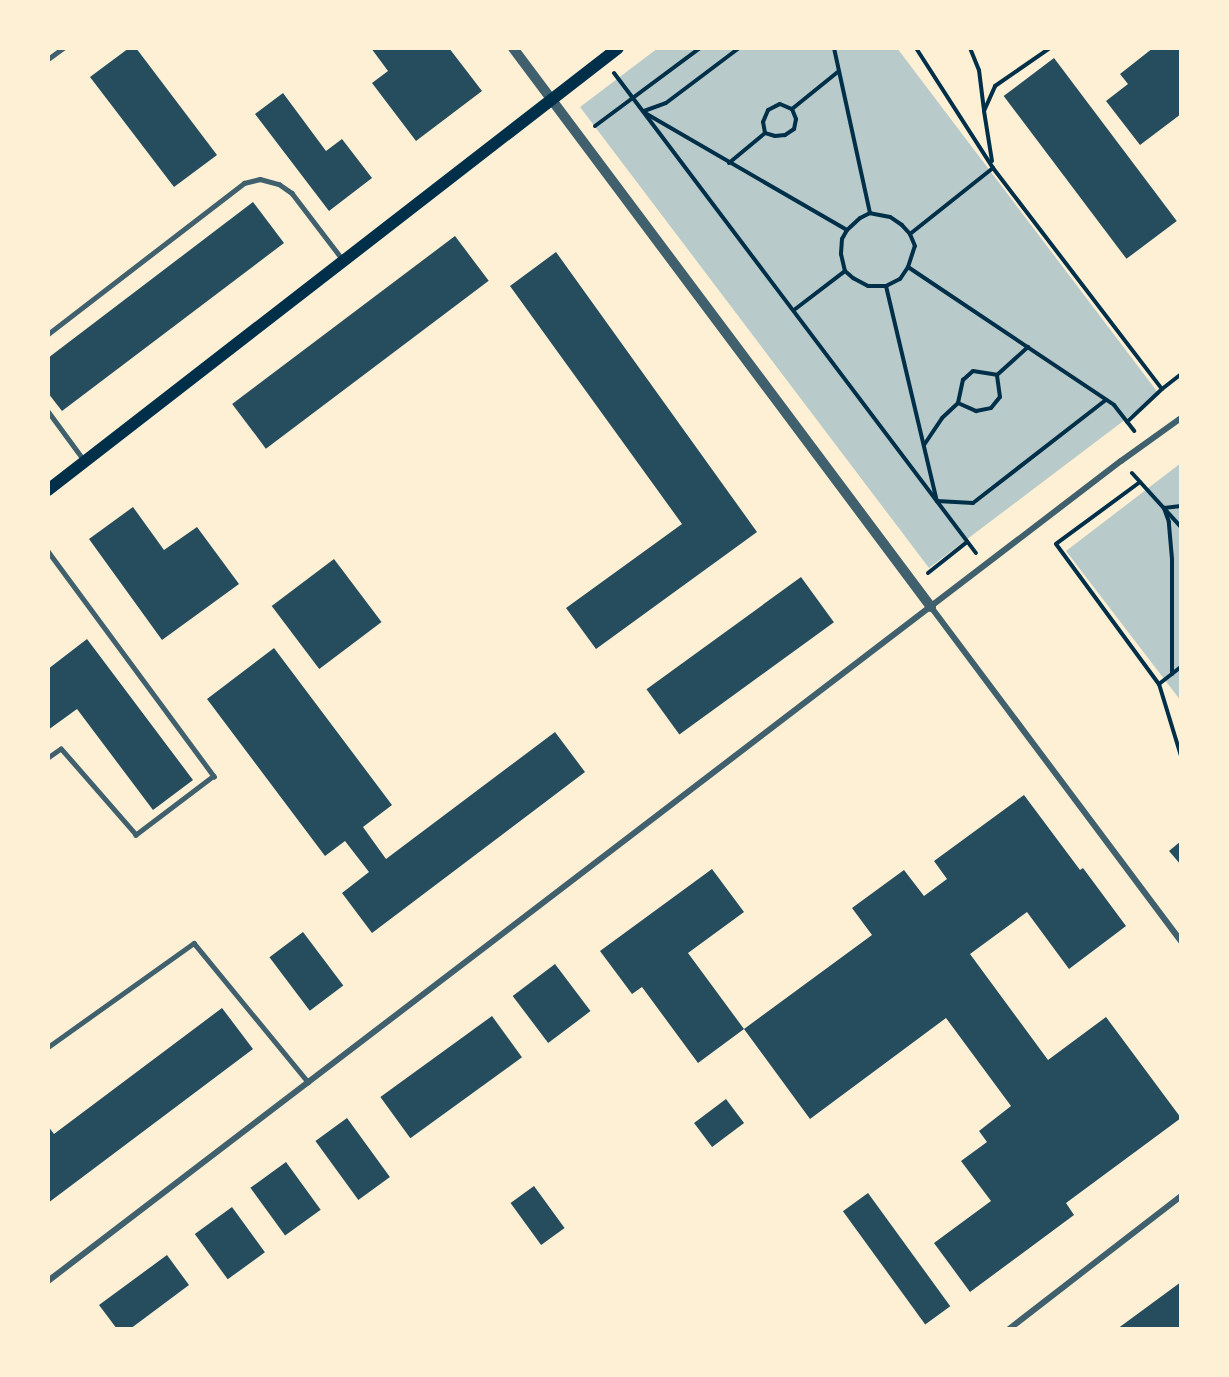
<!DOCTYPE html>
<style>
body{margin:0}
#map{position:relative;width:1229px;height:1377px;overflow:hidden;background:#fdf0d5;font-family:"Roboto Condensed",sans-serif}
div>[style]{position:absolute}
.green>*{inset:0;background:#b9caca}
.building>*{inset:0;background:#264d5e;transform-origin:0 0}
.path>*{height:4px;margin:-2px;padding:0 2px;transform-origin:2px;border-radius:2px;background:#003049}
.service>*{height:4.5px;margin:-2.25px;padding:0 2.25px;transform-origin:2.25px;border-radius:2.25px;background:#3f606c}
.minor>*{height:6px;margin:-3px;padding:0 3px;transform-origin:3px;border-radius:3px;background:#3f606c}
.tertiary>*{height:10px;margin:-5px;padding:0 5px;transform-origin:5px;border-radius:5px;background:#3f606c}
.secondary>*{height:12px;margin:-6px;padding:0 6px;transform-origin:6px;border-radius:6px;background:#003049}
span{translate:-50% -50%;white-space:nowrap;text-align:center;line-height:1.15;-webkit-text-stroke:6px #fdf0d5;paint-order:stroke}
.frame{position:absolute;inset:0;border:50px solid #fdf0d5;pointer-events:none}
</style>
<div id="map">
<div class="green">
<div style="clip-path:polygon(658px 48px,897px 48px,1159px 394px,929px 568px,580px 107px)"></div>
<div style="clip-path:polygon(1181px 463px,1181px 701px,1066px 551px)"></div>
</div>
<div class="building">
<div style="clip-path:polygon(129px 48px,136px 48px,217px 155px,174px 187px,90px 77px)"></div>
<div style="clip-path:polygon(371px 48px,449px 48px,482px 91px,416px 141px,372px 83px,388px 71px)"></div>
<div style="clip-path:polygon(1153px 48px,1181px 48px,1181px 114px,1140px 145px,1106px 101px,1128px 84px,1120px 74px)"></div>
<div style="left:1054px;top:58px;width:204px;height:63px;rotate:53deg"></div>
<div style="clip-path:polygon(283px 93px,326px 151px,342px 139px,372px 178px,329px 211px,255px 114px)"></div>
<div style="clip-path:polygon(253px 202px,284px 243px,62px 411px,48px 393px,48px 358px)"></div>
<div style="left:455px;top:236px;width:56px;height:279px;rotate:53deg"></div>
<div style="clip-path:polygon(556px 252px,757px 532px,596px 649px,566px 608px,682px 524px,510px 286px)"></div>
<div style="clip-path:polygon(133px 507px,164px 550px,197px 527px,239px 584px,162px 640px,89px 539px)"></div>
<div style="left:334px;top:559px;width:79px;height:78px;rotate:53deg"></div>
<div style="left:801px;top:577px;width:56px;height:191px;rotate:54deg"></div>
<div style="clip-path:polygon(87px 639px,193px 780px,153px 810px,77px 709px,48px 730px,48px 669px)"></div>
<div style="clip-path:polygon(274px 648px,392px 805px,363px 827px,386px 859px,555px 732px,585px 772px,372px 933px,342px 893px,369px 872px,345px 841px,325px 856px,207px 699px)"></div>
<div style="clip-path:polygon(1024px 795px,1080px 870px,1083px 868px,1126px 926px,1069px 969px,1027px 912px,970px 954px,1048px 1060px,1106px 1017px,1181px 1118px,1066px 1203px,1074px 1215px,970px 1292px,934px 1243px,991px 1201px,961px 1161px,987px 1142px,979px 1131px,1011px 1106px,946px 1018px,810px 1119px,744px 1029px,872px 935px,852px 908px,904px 870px,924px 896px,947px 879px,934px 861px)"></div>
<div style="clip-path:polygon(1181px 841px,1181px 865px,1169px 851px)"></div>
<div style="clip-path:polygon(712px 869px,744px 912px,688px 953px,744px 1029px,698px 1063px,642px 987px,632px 994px,600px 951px)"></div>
<div style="left:303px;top:932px;width:67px;height:42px;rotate:53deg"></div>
<div style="left:555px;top:964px;width:59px;height:53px;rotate:53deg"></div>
<div style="clip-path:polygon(222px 1008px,253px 1049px,48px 1203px,48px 1126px,54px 1134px)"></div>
<div style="left:492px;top:1016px;width:51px;height:138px;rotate:54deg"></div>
<div style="left:726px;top:1099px;width:30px;height:40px;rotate:53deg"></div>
<div style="left:347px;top:1118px;width:73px;height:39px;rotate:54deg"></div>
<div style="left:286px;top:1162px;width:59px;height:44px;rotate:54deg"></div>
<div style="left:534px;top:1186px;width:52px;height:29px;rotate:54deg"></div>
<div style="left:868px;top:1193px;width:140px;height:31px;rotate:54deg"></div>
<div style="left:232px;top:1207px;width:56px;height:46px;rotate:54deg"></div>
<div style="clip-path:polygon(167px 1255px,189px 1285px,130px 1329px,117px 1329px,99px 1305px)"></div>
<div style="clip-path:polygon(1181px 1282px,1181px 1329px,1117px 1329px)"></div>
</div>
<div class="path">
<div style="left:834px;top:48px;width:169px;rotate:77.7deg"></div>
<div style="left:916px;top:48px;width:143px;rotate:57.3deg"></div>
<div style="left:993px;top:168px;width:278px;rotate:52.6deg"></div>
<div style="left:1162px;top:389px;width:48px;rotate:136.7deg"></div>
<div style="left:970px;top:48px;width:24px;rotate:68deg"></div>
<div style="left:979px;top:70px;width:40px;rotate:82.9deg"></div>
<div style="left:614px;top:73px;width:601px;rotate:52.98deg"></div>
<div style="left:792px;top:109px;width:11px;rotate:68deg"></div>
<div style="left:796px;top:119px;width:10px;rotate:101deg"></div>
<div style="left:794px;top:129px;width:11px;rotate:146deg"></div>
<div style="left:785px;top:135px;width:10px;rotate:174deg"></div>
<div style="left:775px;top:136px;width:10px;rotate:-163deg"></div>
<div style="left:765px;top:133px;width:11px;rotate:-100deg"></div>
<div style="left:763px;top:122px;width:13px;rotate:-67deg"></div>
<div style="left:768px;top:110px;width:13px;rotate:-27deg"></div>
<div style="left:780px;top:104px;width:13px;rotate:23deg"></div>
<div style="left:792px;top:109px;width:60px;rotate:-39deg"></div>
<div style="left:644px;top:111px;width:23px;rotate:-20deg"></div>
<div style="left:666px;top:103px;width:91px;rotate:-37deg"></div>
<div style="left:645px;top:113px;width:233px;rotate:30.1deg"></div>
<div style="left:595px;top:126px;width:131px;rotate:-36.6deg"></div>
<div style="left:992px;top:161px;width:51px;rotate:-99.1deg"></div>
<div style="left:984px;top:111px;width:27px;rotate:-66deg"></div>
<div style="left:995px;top:86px;width:67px;rotate:-34.6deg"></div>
<div style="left:729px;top:163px;width:47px;rotate:-39.8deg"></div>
<div style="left:910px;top:234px;width:106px;rotate:-38.5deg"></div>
<div style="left:908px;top:267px;width:248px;rotate:33.8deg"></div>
<div style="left:1114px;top:405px;width:33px;rotate:52deg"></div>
<div style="left:886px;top:286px;width:16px;rotate:-27deg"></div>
<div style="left:900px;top:279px;width:14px;rotate:-56deg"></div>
<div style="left:908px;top:267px;width:22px;rotate:-72deg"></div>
<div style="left:915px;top:246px;width:13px;rotate:-113deg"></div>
<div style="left:910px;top:234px;width:12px;rotate:-132deg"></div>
<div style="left:902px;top:225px;width:14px;rotate:-146deg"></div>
<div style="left:890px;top:217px;width:20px;rotate:-169deg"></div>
<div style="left:870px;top:213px;width:11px;rotate:153deg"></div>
<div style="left:860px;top:218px;width:18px;rotate:137deg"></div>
<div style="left:847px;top:230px;width:10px;rotate:119deg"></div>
<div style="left:842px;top:239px;width:15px;rotate:94deg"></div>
<div style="left:841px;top:254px;width:17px;rotate:77deg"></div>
<div style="left:845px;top:271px;width:11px;rotate:41deg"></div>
<div style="left:853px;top:278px;width:17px;rotate:28deg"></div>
<div style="left:868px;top:286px;width:18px"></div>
<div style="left:886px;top:286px;width:221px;rotate:76.7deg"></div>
<div style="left:937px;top:501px;width:36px;rotate:3deg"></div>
<div style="left:973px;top:503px;width:168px;rotate:-37.8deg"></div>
<div style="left:794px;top:310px;width:64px;rotate:-37.4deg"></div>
<div style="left:1162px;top:389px;width:24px;rotate:-38deg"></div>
<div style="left:958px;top:403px;width:24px;rotate:-78deg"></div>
<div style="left:963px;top:380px;width:13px;rotate:-42deg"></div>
<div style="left:973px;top:371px;width:24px;rotate:9deg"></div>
<div style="left:924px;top:445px;width:32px;rotate:-56deg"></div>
<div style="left:942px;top:418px;width:22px;rotate:-43deg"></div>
<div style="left:958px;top:403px;width:20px;rotate:24deg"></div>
<div style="left:976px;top:411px;width:15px;rotate:-11deg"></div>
<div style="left:991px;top:408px;width:14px;rotate:-51deg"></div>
<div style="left:1000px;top:397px;width:22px;rotate:-98deg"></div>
<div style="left:997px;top:375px;width:42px;rotate:-42.1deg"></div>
<div style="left:1132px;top:473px;width:73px;rotate:47.8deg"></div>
<div style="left:1140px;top:482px;width:104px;rotate:143.6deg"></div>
<div style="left:1056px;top:544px;width:174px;rotate:53.7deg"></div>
<div style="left:1159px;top:684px;width:75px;rotate:73deg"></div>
<div style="left:928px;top:573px;width:50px;rotate:-38.5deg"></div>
<div style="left:1172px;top:674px;width:115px;rotate:-90deg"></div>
<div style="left:1172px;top:559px;width:37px;rotate:-95deg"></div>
<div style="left:1169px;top:522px;width:15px;rotate:-110deg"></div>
<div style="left:1164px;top:508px;width:17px;rotate:-7deg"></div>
<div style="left:1159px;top:684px;width:28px;rotate:-38deg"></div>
</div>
<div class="service">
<div style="left:48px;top:59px;width:19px;rotate:-36deg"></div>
<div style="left:48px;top:334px;width:247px;rotate:-37.6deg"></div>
<div style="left:244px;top:183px;width:16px;rotate:-14deg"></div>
<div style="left:260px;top:179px;width:20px;rotate:15deg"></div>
<div style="left:279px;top:184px;width:16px;rotate:35deg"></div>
<div style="left:292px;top:193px;width:84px;rotate:52.7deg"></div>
<div style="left:48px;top:411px;width:61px;rotate:53.7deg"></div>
<div style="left:48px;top:551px;width:280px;rotate:53.6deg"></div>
<div style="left:214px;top:776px;width:98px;rotate:142.9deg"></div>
<div style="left:136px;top:835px;width:114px;rotate:-131.1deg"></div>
<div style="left:61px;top:749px;width:16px;rotate:145deg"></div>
<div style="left:48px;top:1047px;width:179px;rotate:-35.5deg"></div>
<div style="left:194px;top:943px;width:180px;rotate:50.6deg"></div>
</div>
<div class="minor">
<div style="left:931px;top:607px;width:417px;rotate:53.2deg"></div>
<div style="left:48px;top:1281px;width:1350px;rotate:-37.39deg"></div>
<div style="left:1121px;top:461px;width:74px;rotate:-35.6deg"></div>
<div style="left:1009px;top:1329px;width:217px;rotate:-37.7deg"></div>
</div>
<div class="tertiary">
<div style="left:513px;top:48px;width:698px;rotate:53.21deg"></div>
</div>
<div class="secondary">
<div style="left:48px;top:490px;width:721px;rotate:-37.79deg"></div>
</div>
<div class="frame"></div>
</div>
